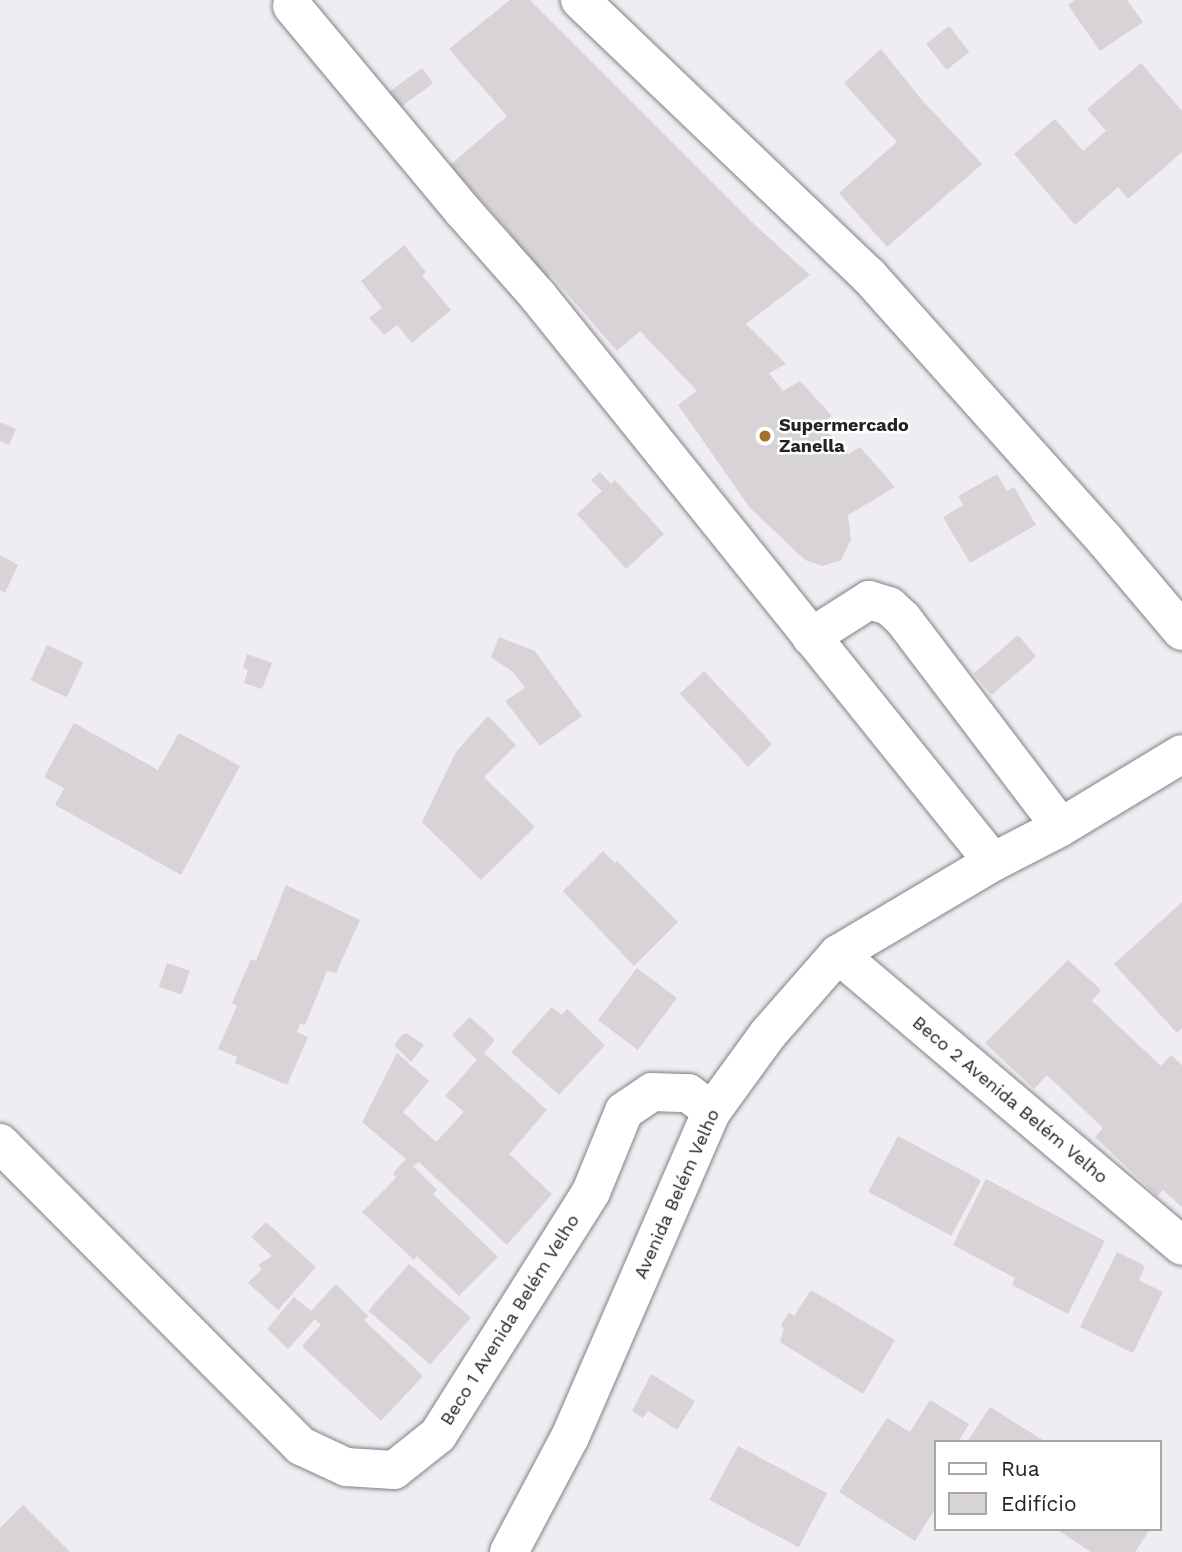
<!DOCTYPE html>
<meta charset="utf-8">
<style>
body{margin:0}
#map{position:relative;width:1182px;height:1552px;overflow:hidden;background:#efedf2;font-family:"Work Sans",sans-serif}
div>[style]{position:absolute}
.building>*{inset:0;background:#d7d3d6;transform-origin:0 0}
.roads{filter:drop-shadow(0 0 2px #838186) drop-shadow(0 0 2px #838186)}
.minor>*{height:38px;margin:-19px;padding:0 19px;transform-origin:19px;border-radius:19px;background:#fff}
.major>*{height:38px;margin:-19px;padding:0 19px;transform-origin:19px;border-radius:19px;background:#fff}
.dots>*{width:19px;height:19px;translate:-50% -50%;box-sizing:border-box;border:4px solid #fff;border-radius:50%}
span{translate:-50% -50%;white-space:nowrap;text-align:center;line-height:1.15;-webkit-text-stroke:5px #fff;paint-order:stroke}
.poi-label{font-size:18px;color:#232324;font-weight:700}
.left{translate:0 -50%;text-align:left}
.street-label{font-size:18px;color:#232324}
.legend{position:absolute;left:934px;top:1440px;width:228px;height:91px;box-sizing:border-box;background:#fff;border:2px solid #a7a7a7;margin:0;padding:9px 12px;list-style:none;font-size:21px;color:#232324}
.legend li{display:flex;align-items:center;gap:14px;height:35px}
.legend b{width:35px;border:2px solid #a7a7a7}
</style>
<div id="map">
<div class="building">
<div style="clip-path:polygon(510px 0,530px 0,757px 227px,810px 275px,746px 324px,786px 364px,769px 373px,783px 391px,800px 381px,832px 416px,821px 424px,848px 454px,860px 447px,895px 487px,848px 515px,851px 540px,841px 560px,823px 566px,805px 560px,750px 508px,678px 405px,697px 391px,640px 331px,617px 351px,551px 275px,543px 282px,497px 246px,511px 234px,450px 165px,507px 116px,449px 49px)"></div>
<div style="clip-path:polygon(1075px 0,1127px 0,1143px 22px,1100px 51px,1068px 5px)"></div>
<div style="left:949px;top:26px;width:33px;height:29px;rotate:52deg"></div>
<div style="clip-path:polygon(881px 49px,921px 99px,982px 164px,887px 247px,839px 193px,897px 142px,844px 83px)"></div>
<div style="clip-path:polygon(1141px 63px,1182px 111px,1182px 152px,1128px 199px,1118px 187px,1075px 225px,1014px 154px,1055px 119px,1083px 151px,1106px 131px,1087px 109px)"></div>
<div style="left:422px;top:68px;width:19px;height:46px;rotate:54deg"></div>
<div style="clip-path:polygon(404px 245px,426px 272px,422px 275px,451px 310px,412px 343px,397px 325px,384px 335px,369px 318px,382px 308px,361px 281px)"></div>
<div style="clip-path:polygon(0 422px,16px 429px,9px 445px,0 441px)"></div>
<div style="clip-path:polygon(600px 472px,611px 484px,615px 480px,664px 534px,626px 569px,577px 514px,602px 491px,591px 480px)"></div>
<div style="clip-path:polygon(997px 474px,1007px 491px,1014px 487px,1036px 525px,970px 563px,943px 517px,963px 505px,958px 496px)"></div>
<div style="clip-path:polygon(0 555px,18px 565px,5px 593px,0 590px)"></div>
<div style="left:1018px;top:635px;width:28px;height:59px;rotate:49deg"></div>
<div style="clip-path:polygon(499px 637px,535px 651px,582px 716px,540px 746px,505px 701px,525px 688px,513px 672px,491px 657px)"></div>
<div style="left:47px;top:645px;width:40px;height:39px;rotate:25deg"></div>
<div style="clip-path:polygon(247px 654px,272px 663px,262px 689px,244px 683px,248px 670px,243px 668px)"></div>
<div style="left:704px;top:671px;width:100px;height:33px;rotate:47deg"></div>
<div style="clip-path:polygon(488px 716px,516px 745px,484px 777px,535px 827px,481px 880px,422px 822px,456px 752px)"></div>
<div style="clip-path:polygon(74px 723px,158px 770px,179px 733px,240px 766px,181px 875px,55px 805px,64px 788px,44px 777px)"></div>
<div style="clip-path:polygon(603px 851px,615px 863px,617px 861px,678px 922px,634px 966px,563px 891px)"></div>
<div style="clip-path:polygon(286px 885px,360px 920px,336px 973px,327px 971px,305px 1025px,300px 1024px,297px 1032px,308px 1037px,287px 1085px,235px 1063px,237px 1057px,218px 1049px,237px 1006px,232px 1003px,251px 959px,256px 961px)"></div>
<div style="clip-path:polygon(1182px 902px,1182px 1028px,1177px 1033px,1114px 964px)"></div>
<div style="clip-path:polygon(1068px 960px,1101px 990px,1092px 1001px,1161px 1066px,1171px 1055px,1182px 1065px,1182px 1207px,1163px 1190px,1157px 1196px,1095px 1137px,1103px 1128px,1047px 1075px,1034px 1089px,985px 1043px)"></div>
<div style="left:167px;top:963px;width:24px;height:25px;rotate:19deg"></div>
<div style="left:637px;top:968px;width:50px;height:65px;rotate:37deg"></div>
<div style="clip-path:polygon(552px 1007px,562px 1015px,567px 1009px,605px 1045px,559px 1095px,511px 1052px)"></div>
<div style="clip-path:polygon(470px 1017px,495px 1040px,484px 1053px,547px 1110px,509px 1154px,552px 1194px,507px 1245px,419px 1162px,413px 1166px,437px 1190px,433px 1194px,498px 1257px,459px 1296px,417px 1256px,414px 1260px,362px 1212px,396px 1178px,393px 1173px,406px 1159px,362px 1122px,397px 1053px,429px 1081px,403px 1112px,436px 1142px,464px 1112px,445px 1096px,477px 1060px,452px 1035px)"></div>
<div style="clip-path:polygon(403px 1034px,408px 1034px,424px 1045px,411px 1062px,394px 1045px)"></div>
<div style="left:898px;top:1136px;width:94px;height:63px;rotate:28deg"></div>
<div style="clip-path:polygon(986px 1179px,1105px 1241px,1068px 1314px,1012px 1285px,1015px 1278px,953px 1245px)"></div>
<div style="clip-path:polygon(266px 1222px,316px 1267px,278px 1310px,248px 1283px,262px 1269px,258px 1265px,272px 1256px,251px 1237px)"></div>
<div style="clip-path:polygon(1117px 1252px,1145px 1266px,1139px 1280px,1163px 1292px,1133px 1353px,1080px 1327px)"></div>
<div style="left:409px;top:1264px;width:82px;height:62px;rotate:41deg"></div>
<div style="clip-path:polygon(336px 1284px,368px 1316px,364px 1320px,423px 1376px,381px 1421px,302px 1346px,321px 1325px,315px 1319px,288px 1349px,267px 1329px,294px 1297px,311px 1311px)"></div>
<div style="clip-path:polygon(811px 1290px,895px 1340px,863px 1394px,780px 1342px,784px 1328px,781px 1325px,789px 1312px,794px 1316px)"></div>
<div style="clip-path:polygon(651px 1374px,695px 1401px,677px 1430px,648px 1411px,643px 1418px,632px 1411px)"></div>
<div style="clip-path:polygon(930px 1400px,969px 1424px,958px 1442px,935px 1442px,935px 1509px,915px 1541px,839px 1492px,887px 1418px,910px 1432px)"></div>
<div style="clip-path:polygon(990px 1407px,1046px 1442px,967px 1442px)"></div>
<div style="left:738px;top:1446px;width:101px;height:61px;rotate:28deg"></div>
<div style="clip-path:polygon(23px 1505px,70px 1552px,0 1552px,0 1528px)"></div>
<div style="clip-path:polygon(1056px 1529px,1150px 1529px,1135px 1552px,1091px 1552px)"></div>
</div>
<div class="roads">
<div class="minor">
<div style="left:580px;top:0;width:400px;rotate:43.7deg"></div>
<div style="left:869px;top:276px;width:354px;rotate:48.2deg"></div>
<div style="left:1105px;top:540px;width:119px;rotate:49.8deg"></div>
<div style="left:292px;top:6px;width:266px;rotate:50.2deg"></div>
<div style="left:462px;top:210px;width:115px;rotate:48.5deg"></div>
<div style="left:538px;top:296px;width:726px;rotate:51.2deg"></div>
<div style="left:811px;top:637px;width:69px;rotate:-32.5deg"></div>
<div style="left:869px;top:600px;width:21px;rotate:17deg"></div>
<div style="left:889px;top:606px;width:19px;rotate:43deg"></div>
<div style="left:903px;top:619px;width:261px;rotate:52.8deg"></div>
<div style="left:838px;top:954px;width:451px;rotate:40.3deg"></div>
<div style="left:0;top:1143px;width:427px;rotate:45.2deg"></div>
<div style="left:301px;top:1446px;width:50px;rotate:25deg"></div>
<div style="left:346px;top:1467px;width:48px;rotate:3.6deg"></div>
<div style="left:394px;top:1470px;width:56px;rotate:-38.5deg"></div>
<div style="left:438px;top:1435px;width:287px;rotate:-57.8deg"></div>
<div style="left:591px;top:1192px;width:87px;rotate:-67.8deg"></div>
<div style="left:624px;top:1111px;width:34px;rotate:-34deg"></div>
<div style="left:652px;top:1092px;width:36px;rotate:2deg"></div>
<div style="left:688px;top:1093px;width:30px;rotate:37deg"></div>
</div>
<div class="major">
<div style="left:509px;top:1552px;width:130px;rotate:-62.1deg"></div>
<div style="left:570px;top:1437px;width:356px;rotate:-66.5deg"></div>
<div style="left:712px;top:1111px;width:95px;rotate:-54deg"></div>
<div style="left:768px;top:1034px;width:106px;rotate:-48.8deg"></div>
<div style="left:838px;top:954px;width:180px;rotate:-30.7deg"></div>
<div style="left:993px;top:862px;width:76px;rotate:-27.2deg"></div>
<div style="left:1061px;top:827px;width:141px;rotate:-31.1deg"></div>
</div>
</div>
<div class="dots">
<div style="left:765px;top:436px;background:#a46f28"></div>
</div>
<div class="poi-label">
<span class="left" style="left:779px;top:436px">Supermercado<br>Zanella</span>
</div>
<div class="street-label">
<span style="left:1010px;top:1100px;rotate:40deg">Beco 2 Avenida Belém Velho</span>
<span style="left:677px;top:1194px;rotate:-66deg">Avenida Belém Velho</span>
<span style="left:510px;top:1320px;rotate:-58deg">Beco 1 Avenida Belém Velho</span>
</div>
<ul class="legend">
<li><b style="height:9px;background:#fff"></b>Rua</li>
<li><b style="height:19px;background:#d7d3d6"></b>Edifício</li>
</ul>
</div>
